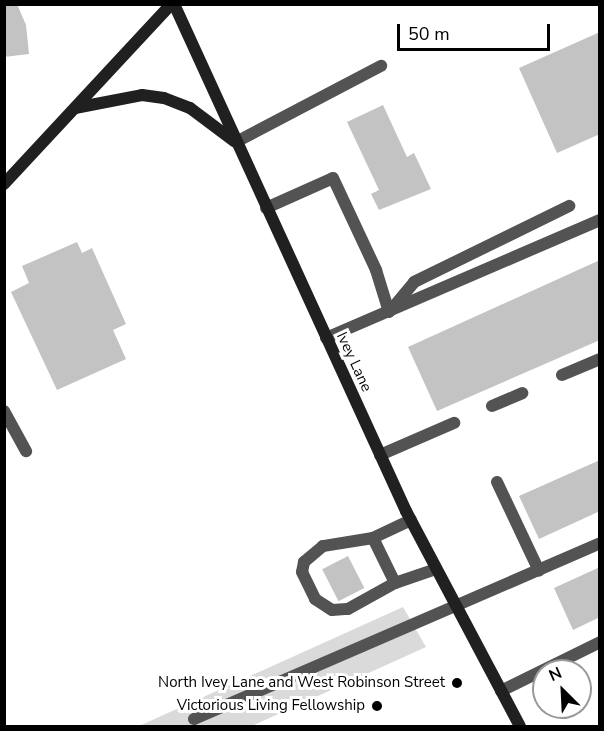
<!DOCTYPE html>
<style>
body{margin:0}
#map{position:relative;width:604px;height:731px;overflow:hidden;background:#fff;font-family:"Nunito Sans",sans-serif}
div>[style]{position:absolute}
.green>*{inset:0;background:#dadada}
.building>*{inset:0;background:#c3c3c3;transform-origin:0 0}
.lane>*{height:12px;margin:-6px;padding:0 6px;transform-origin:6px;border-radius:6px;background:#535353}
.secondary>*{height:12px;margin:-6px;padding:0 6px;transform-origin:6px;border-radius:6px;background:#202020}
.dots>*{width:16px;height:16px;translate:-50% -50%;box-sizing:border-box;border:3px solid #fff;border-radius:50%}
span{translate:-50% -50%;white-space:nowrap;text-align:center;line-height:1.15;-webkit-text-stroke:6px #fff;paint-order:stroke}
.street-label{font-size:15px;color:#000}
.poi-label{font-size:15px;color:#000}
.right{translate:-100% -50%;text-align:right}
.frame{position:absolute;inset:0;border:6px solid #000;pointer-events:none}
.north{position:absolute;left:532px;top:659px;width:60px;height:60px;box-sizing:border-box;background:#fff;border:2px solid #999;border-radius:50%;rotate:336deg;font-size:16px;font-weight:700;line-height:24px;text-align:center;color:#000}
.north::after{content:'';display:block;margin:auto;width:21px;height:27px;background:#000;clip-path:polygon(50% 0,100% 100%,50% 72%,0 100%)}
.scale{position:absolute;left:397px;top:24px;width:153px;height:27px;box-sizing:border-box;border:3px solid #000;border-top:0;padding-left:8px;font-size:18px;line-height:21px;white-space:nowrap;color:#000;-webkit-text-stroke:4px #fff;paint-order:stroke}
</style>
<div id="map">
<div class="green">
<div style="clip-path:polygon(403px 607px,426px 647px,252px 726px,139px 726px)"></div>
</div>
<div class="building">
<div style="clip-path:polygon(4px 4px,17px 4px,26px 25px,29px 54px,4px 57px)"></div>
<div style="clip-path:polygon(600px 32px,600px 134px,557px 153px,519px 68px)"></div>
<div style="clip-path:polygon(383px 105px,407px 157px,414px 153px,431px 189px,379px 210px,371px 194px,379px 190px,347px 122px)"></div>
<div style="clip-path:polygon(77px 242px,82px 253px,92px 248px,126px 324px,113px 330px,126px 359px,57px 390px,11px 292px,29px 283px,22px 266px)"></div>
<div style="clip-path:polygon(600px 260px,600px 340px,437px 411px,408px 347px)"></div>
<div style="clip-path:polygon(600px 460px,600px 511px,539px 539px,519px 496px)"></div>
<div style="left:348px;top:556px;width:36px;height:29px;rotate:63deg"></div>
<div style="clip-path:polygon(600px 567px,600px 617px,573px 630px,554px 588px)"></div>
</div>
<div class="lane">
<div style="left:236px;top:142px;width:164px;rotate:-27.7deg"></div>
<div style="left:266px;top:208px;width:73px;rotate:-24.1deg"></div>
<div style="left:333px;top:178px;width:102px;rotate:64.9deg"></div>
<div style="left:376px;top:270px;width:44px;rotate:72.8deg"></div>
<div style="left:390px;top:311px;width:38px;rotate:-50deg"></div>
<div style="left:414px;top:282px;width:173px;rotate:-26.1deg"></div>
<div style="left:326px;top:338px;width:298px;rotate:-23.3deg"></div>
<div style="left:562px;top:375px;width:41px;rotate:-22.8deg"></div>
<div style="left:492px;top:406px;width:33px;rotate:-23deg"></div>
<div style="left:4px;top:411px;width:46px;rotate:61.2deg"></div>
<div style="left:380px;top:455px;width:81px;rotate:-23.4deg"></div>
<div style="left:497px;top:482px;width:98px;rotate:64.7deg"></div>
<div style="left:411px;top:520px;width:42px;rotate:154.7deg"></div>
<div style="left:373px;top:538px;width:51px;rotate:170.9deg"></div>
<div style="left:323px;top:546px;width:25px;rotate:140deg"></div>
<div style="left:304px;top:562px;width:10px;rotate:101deg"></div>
<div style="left:302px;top:572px;width:30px;rotate:64deg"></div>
<div style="left:315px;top:599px;width:20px;rotate:33deg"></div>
<div style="left:332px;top:610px;width:16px;rotate:-4deg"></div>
<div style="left:348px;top:609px;width:54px;rotate:-29deg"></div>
<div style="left:395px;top:583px;width:43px;rotate:-18.9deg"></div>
<div style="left:373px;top:538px;width:50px;rotate:63.9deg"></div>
<div style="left:501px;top:691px;width:110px;rotate:-26.3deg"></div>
<div style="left:194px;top:719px;width:443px;rotate:-23.4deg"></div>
</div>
<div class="secondary">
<div style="left:174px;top:4px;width:558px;rotate:65.41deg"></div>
<div style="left:406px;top:511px;width:243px;rotate:62.1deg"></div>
<div style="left:75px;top:108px;width:68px;rotate:-11deg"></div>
<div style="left:142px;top:95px;width:22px;rotate:8deg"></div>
<div style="left:164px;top:98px;width:28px;rotate:21deg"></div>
<div style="left:190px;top:108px;width:55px;rotate:36.9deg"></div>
<div style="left:4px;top:184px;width:246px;rotate:-47.1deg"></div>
</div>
<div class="dots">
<div style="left:457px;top:683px;background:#000"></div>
<div style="left:377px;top:706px;background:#000"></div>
</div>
<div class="street-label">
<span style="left:354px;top:362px;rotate:65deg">Ivey Lane</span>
</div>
<div class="poi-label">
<span class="right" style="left:445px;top:683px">North Ivey Lane and West Robinson Street</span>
<span class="right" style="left:365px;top:706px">Victorious Living Fellowship</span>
</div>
<div class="frame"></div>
<div class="north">N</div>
<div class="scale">50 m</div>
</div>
